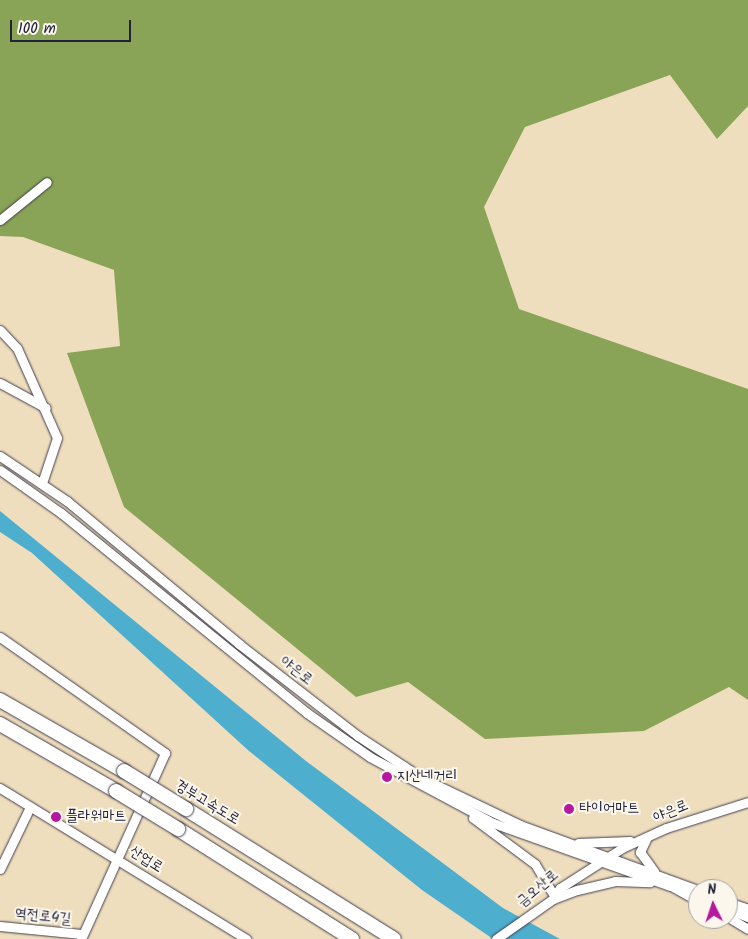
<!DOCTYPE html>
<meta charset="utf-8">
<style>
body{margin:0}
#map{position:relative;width:748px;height:939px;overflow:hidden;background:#efdebd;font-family:Kalam,"Poor Story",sans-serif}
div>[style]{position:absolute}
.forest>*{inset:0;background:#89a456}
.water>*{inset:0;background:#4eaecd}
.roads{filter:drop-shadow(0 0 1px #413e4e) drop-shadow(0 0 1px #413e4e)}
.minor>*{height:9px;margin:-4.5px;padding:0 4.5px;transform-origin:4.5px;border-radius:4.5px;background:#fff}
.highway>*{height:14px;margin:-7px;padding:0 7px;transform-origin:7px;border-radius:7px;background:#fff}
.bridges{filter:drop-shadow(0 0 1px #413e4e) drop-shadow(0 0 1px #413e4e)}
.highway-bridge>*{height:14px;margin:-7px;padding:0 7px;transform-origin:7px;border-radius:7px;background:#fff}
.dots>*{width:14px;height:14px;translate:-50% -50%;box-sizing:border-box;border:2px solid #fbf7ec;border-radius:50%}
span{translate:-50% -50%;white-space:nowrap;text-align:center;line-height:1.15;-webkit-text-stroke:4px #fbf7ec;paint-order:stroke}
.street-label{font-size:15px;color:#22223b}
.poi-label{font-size:15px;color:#22223b}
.left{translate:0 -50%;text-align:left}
.north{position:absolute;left:688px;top:879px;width:50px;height:50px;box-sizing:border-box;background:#fbf7ec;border:1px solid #a4a2a5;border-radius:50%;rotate:356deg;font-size:14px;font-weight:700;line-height:20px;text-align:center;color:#22223b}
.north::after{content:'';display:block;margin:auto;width:18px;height:22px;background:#b5179e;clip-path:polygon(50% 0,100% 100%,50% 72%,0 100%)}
.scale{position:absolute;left:10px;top:20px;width:121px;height:22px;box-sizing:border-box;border:2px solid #22223b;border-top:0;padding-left:6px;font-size:15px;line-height:18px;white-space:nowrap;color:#22223b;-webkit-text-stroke:4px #fbf7ec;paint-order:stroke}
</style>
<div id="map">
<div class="forest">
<div style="clip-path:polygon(0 0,748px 0,748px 106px,717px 139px,670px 75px,525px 127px,484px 207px,519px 309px,748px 389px,748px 700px,729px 687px,644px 731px,485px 739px,408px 682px,356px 697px,124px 507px,67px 353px,120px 346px,114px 270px,23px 237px,0 236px)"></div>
</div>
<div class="water">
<div style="clip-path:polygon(0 511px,306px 761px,503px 908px,560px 939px,493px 939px,422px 890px,249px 751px,32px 553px,0 532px)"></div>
</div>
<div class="roads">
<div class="minor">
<div style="left:0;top:220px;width:60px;rotate:-39deg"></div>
<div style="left:0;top:330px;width:25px;rotate:47deg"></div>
<div style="left:17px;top:348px;width:98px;rotate:66deg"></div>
<div style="left:57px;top:438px;width:47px;rotate:108.4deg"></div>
<div style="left:0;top:383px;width:52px;rotate:28.5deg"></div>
<div style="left:0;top:456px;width:81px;rotate:33.9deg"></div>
<div style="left:67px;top:501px;width:224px;rotate:39.7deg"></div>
<div style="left:239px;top:644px;width:150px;rotate:37.7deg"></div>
<div style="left:358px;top:736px;width:77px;rotate:33.3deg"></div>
<div style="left:422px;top:778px;width:109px;rotate:25.6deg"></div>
<div style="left:520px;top:825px;width:189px;rotate:20.1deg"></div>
<div style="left:0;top:470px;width:75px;rotate:35.2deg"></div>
<div style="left:61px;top:513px;width:317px;rotate:39.1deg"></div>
<div style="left:307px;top:713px;width:77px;rotate:34.9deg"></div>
<div style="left:370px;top:757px;width:140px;rotate:28.2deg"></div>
<div style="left:493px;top:823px;width:188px;rotate:19.6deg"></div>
<div style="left:0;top:637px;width:202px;rotate:35.1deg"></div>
<div style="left:165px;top:753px;width:204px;rotate:114.3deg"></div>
<div style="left:0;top:788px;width:289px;rotate:31.5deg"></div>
<div style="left:473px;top:818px;width:77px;rotate:36.6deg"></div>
<div style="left:535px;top:864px;width:37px;rotate:59deg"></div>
<div style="left:647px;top:837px;width:17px;rotate:115deg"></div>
<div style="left:640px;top:852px;width:24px;rotate:54deg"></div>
<div style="left:578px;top:843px;width:52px;rotate:-2.2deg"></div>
<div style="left:0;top:869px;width:69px;rotate:-64.2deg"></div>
<div style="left:673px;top:887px;width:29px;rotate:29deg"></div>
<div style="left:553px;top:899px;width:13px;rotate:-58deg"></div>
<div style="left:560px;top:888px;width:74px;rotate:-32.8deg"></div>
<div style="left:622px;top:848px;width:48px;rotate:-24.4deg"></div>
<div style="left:666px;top:828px;width:86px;rotate:-17.6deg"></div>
<div style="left:728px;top:902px;width:21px;rotate:19deg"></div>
<div style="left:728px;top:909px;width:22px;rotate:22deg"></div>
<div style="left:728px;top:917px;width:23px;rotate:31deg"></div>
<div style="left:0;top:926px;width:82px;rotate:5.6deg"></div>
<div style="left:496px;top:939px;width:70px;rotate:-35.1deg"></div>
<div style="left:553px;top:899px;width:26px;rotate:-21deg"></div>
<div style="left:577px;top:890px;width:39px;rotate:-13deg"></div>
<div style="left:615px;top:881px;width:35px;rotate:2deg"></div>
</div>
<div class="highway">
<div style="left:0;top:700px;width:143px;rotate:29.8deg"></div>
<div style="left:0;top:724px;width:134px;rotate:30deg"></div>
<div style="left:186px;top:809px;width:245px;rotate:32deg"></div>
<div style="left:178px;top:829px;width:206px;rotate:32.3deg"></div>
</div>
</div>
<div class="bridges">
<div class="highway-bridge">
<div style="left:124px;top:771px;width:73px;rotate:31.5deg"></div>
<div style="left:116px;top:791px;width:73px;rotate:31.5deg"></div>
</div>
</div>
<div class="dots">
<div style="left:387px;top:777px;background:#b5179e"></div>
<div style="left:569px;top:809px;background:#b5179e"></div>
<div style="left:56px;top:817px;background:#b5179e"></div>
</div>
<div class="street-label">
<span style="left:296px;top:671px;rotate:38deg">야은로</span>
<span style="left:207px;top:803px;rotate:31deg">경부고속도로</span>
<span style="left:671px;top:812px;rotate:-22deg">야은로</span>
<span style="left:146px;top:860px;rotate:32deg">산업로</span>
<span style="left:538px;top:889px;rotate:-40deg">금오산로</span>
<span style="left:43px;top:917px;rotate:6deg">역전로4길</span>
</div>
<div class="poi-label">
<span class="left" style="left:397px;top:777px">지산네거리</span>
<span class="left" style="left:579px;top:809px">타이어마트</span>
<span class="left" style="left:66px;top:817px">플라워마트</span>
</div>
<div class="north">N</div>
<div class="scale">100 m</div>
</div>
